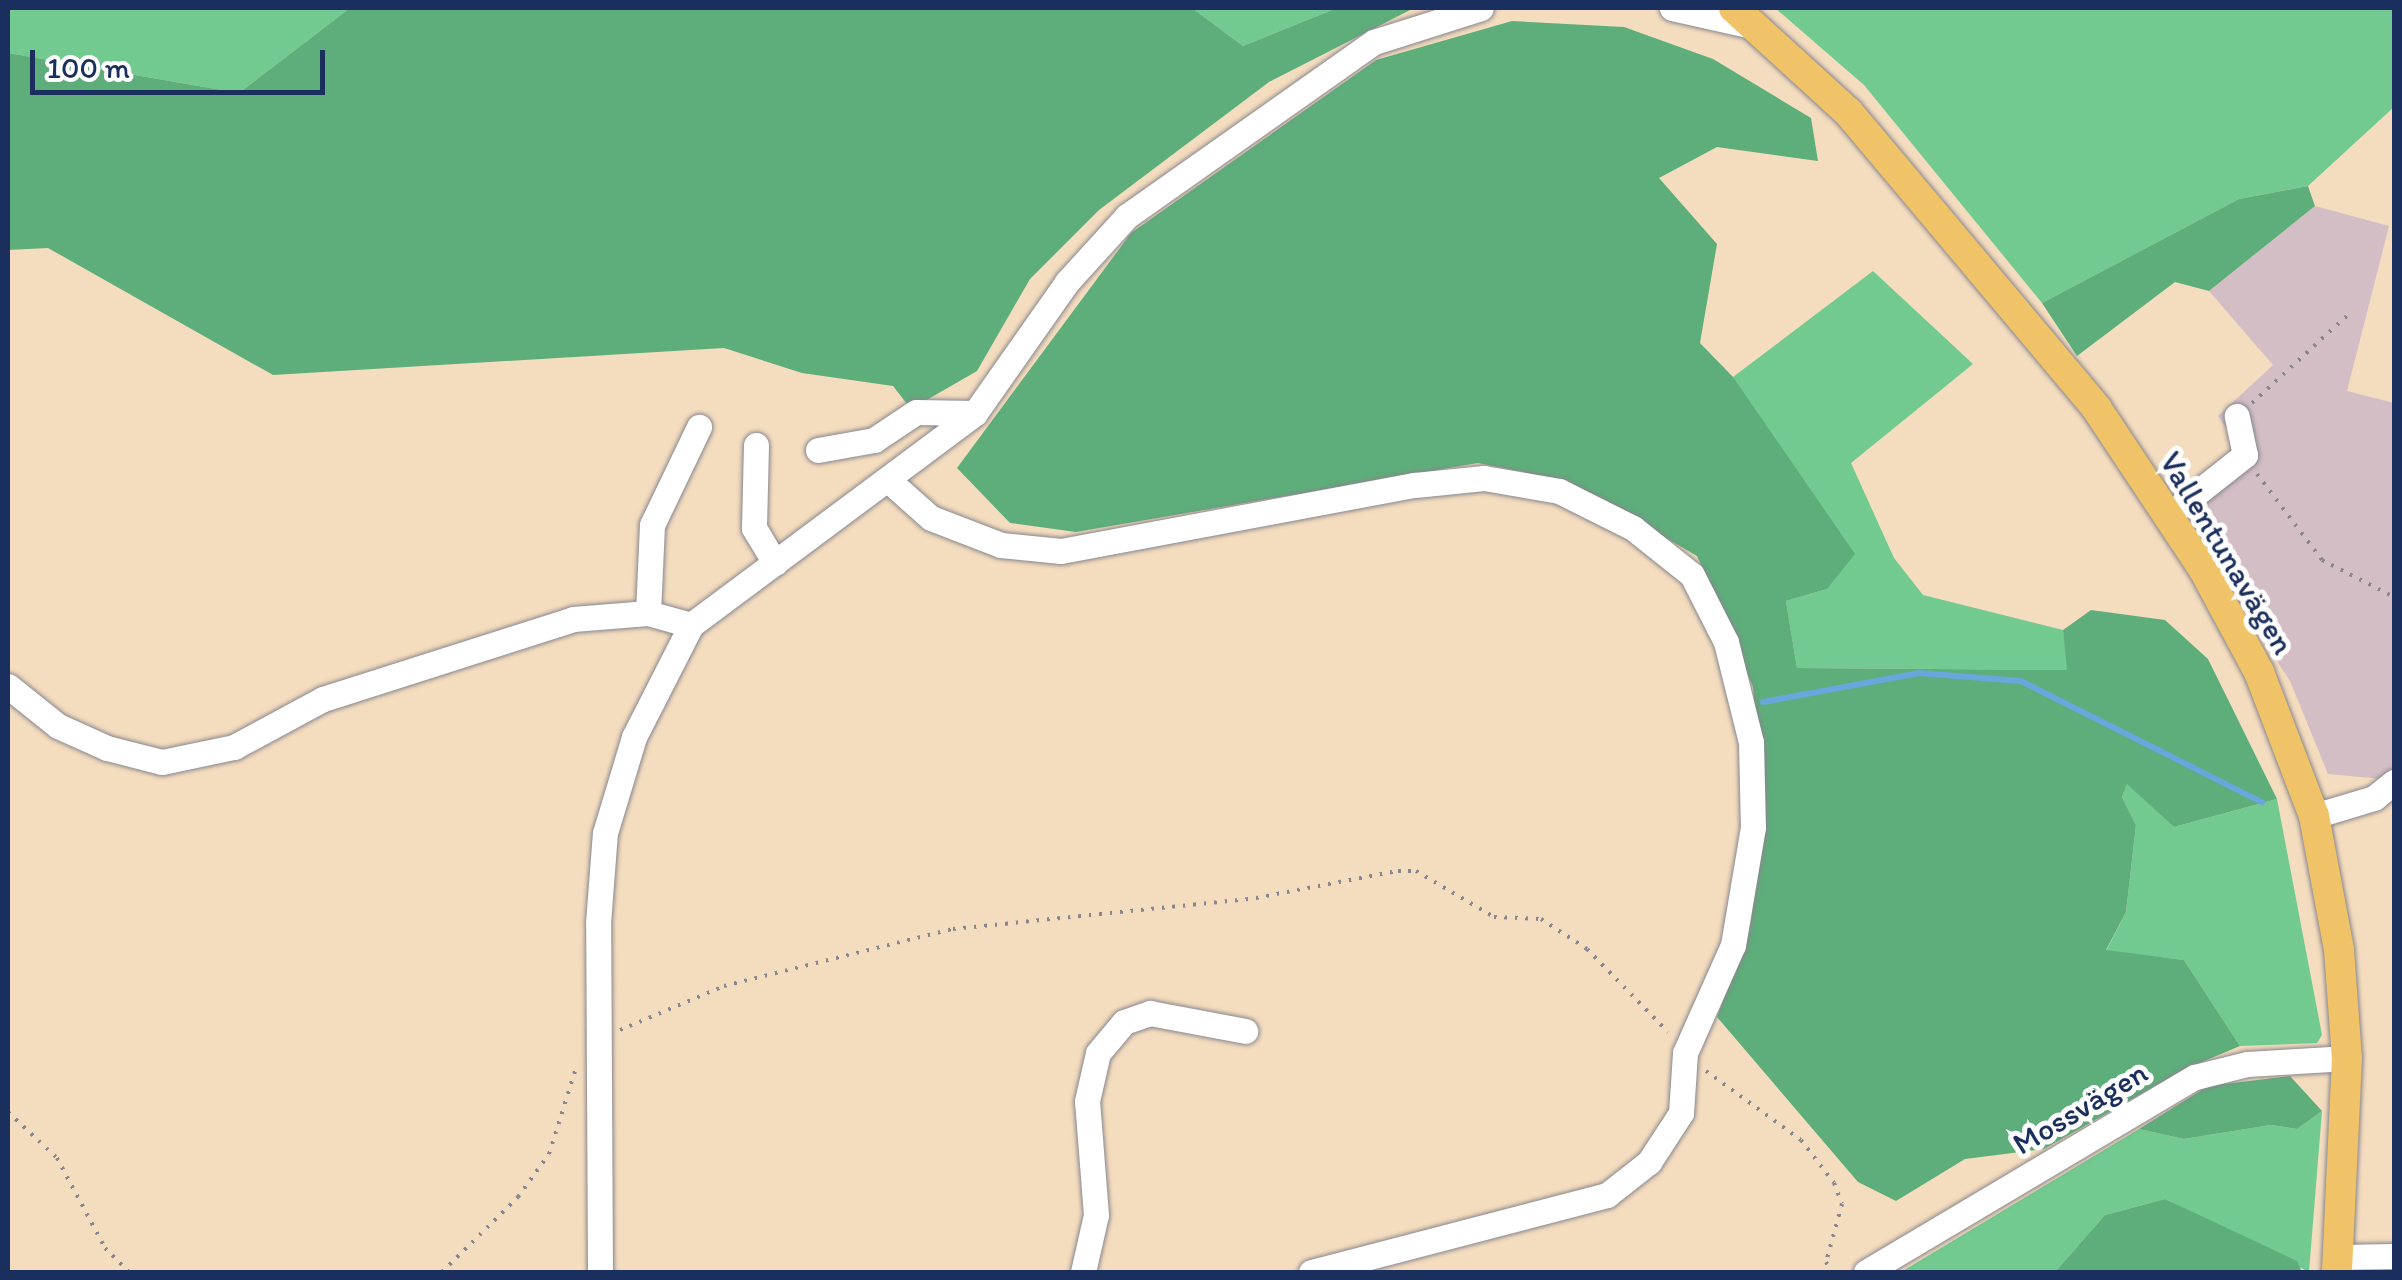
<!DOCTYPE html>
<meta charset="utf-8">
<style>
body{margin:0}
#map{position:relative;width:2402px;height:1280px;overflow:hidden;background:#f4dcbe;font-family:Itim,sans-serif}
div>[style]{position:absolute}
.industrial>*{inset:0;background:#d2bec4}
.green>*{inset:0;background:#72ca90}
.forest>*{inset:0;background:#5dae7a}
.stream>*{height:6px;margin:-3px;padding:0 3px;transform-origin:3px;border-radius:3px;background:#69a6db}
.path>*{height:4px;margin-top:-2px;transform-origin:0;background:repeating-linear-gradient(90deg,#88868e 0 2.5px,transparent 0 10.5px)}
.roads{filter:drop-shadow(0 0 2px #88868e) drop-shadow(0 0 2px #88868e)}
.minor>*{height:25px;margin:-12.5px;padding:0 12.5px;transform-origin:12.5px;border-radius:12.5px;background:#fff}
.major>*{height:30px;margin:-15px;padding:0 15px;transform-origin:15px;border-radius:15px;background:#f0c369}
span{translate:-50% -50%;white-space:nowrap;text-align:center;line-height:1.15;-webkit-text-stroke:10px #fff;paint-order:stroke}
.street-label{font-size:32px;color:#1b2f5e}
.frame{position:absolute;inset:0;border:10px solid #1b2f5e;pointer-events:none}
.scale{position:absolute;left:30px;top:50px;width:295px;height:45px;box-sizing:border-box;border:5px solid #1b2f5e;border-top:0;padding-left:12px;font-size:30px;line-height:35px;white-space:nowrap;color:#1b2f5e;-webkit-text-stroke:8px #fff;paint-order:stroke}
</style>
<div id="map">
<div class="industrial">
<div style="clip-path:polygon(2315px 206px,2389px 226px,2347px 391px,2394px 403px,2394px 769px,2382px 779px,2328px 774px,2290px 681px,2175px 504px,2238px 445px,2218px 416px,2273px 365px,2209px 291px)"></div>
</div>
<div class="green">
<div style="clip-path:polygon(8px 8px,350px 8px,239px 93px,8px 53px)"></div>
<div style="clip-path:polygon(1192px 8px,1337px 8px,1243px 46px)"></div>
<div style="clip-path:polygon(1775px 8px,2394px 8px,2394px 107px,2308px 186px,2239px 199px,2042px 303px,1864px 85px)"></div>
<div style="clip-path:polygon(1873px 271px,1973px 364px,1851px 463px,1894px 558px,1923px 595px,2063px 630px,2068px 670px,1797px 668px,1786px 601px,1827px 589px,1733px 377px)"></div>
<div style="clip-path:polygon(2127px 783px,2174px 827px,2277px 799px,2322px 1035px,2317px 1043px,2240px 1046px,2184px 960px,2106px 951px,2126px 912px,2136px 825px,2122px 797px)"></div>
<div style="clip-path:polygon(2322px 1111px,2309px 1272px,2165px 1199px,2105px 1215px,2055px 1272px,1901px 1272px,2139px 1129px,2184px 1139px,2271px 1125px,2297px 1129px)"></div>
</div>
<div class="forest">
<div style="clip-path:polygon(350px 8px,1192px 8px,1243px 46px,1337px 8px,1414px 8px,1269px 82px,1099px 210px,1030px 279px,977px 371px,911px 409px,893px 386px,802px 373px,724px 348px,273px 375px,48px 248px,8px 250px,8px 53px,239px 93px)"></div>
<div style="clip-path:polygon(1512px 21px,1624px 27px,1713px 59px,1811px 118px,1818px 161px,1717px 147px,1659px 178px,1717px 244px,1700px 343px,1733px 377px,1855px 554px,1827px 589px,1786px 601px,1797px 668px,2067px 670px,2063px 630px,2091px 610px,2165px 620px,2208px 659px,2277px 799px,2174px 827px,2127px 784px,2122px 797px,2136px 825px,2126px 912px,2106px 950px,2184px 960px,2240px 1046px,2183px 1070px,2044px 1149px,1965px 1159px,1896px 1201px,1858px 1182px,1717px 1017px,1750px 927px,1765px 816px,1753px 687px,1697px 556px,1568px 481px,1478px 463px,1076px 532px,1010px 523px,957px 468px,1131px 233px,1376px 60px)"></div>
<div style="clip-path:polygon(2308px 186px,2315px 206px,2209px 291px,2175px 282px,2077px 356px,2042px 303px,2239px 199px)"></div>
<div style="clip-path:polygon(2290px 1076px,2322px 1111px,2297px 1129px,2271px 1125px,2184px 1139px,2139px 1129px,2208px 1086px)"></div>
<div style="clip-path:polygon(2165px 1199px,2297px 1261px,2302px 1272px,2055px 1272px,2105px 1215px)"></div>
</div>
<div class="stream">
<div style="left:1763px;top:702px;width:159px;rotate:-10.5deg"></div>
<div style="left:1919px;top:673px;width:102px;rotate:4.5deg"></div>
<div style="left:2021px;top:681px;width:270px;rotate:26.7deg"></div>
</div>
<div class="path">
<div style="left:2252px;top:403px;width:133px;rotate:-42.6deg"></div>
<div style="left:2257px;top:474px;width:108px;rotate:52.9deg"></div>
<div style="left:2322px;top:560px;width:81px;rotate:27.2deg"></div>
<div style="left:620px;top:1030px;width:113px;rotate:-22.9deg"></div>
<div style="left:724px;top:986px;width:236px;rotate:-14deg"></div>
<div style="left:953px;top:929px;width:305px;rotate:-5.8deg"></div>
<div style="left:1256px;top:898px;width:145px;rotate:-10.8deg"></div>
<div style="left:1398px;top:871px;width:18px"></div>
<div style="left:1416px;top:871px;width:91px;rotate:30.5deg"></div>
<div style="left:1494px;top:917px;width:47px;rotate:2.4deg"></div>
<div style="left:1541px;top:919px;width:55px;rotate:33.1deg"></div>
<div style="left:1587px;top:949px;width:116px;rotate:45.7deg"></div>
<div style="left:1706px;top:1071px;width:117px;rotate:36deg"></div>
<div style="left:1801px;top:1140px;width:54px;rotate:52.5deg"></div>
<div style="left:1834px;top:1183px;width:22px;rotate:69deg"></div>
<div style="left:1842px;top:1204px;width:60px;rotate:105.4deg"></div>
<div style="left:1826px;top:1262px;width:12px;rotate:59deg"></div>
<div style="left:8px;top:1112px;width:67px;rotate:43.2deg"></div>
<div style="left:57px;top:1158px;width:102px;rotate:61.9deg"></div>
<div style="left:105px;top:1248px;width:34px;rotate:45deg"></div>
<div style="left:442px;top:1272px;width:107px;rotate:-44.6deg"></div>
<div style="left:518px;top:1197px;width:53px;rotate:-54.2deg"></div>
<div style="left:549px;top:1154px;width:90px;rotate:-72.6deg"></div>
</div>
<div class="roads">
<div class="minor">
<div style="left:1672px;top:8px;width:87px;rotate:12.6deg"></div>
<div style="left:756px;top:445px;width:83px;rotate:91.4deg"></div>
<div style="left:754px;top:528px;width:41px;rotate:59deg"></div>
<div style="left:818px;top:450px;width:57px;rotate:-10.1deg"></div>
<div style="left:874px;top:440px;width:50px;rotate:-33.7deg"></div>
<div style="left:916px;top:412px;width:59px;rotate:1deg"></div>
<div style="left:888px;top:480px;width:57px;rotate:41.5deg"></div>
<div style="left:931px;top:518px;width:75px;rotate:21.1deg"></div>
<div style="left:1001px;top:545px;width:60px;rotate:5.7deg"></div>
<div style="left:1061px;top:551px;width:360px;rotate:-10.6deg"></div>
<div style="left:1415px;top:485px;width:69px;rotate:-5.8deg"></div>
<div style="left:1484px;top:478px;width:76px;rotate:9.8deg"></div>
<div style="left:1559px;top:491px;width:83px;rotate:26.6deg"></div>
<div style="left:1633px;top:528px;width:75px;rotate:38.5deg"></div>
<div style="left:1692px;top:575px;width:75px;rotate:63.1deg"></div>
<div style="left:1726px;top:642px;width:103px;rotate:76deg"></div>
<div style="left:1751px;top:742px;width:85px;rotate:88.7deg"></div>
<div style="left:1753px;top:827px;width:120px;rotate:99.6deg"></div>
<div style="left:1733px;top:945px;width:118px;rotate:114deg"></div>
<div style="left:1685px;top:1053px;width:60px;rotate:93.8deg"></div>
<div style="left:1681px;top:1113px;width:59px;rotate:123.1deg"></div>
<div style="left:1649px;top:1162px;width:53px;rotate:141.8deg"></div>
<div style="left:1607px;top:1195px;width:306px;rotate:165.4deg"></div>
<div style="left:2169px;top:515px;width:97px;rotate:-38.3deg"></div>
<div style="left:2245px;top:455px;width:40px;rotate:-102deg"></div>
<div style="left:648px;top:613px;width:88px;rotate:-87.4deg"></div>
<div style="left:652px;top:525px;width:109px;rotate:-64.4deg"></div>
<div style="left:8px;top:686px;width:64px;rotate:38.7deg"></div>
<div style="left:58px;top:726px;width:54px;rotate:24.2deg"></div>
<div style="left:107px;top:748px;width:57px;rotate:14.3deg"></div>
<div style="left:162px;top:762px;width:74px;rotate:-11.8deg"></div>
<div style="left:234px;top:747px;width:101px;rotate:-28.3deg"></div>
<div style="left:323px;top:699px;width:262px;rotate:-17.7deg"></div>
<div style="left:573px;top:619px;width:75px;rotate:-4.6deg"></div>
<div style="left:648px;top:613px;width:45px;rotate:15.6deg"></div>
<div style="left:2314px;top:816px;width:63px;rotate:-16.7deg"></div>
<div style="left:2374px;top:798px;width:26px;rotate:-39deg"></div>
<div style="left:2338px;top:1257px;width:56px;rotate:-1deg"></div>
<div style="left:600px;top:1272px;width:349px;rotate:-90.3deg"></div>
<div style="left:598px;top:923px;width:90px;rotate:-85.6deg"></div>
<div style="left:605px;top:833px;width:100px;rotate:-73.2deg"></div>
<div style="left:634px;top:737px;width:126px;rotate:-63deg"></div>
<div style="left:691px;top:625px;width:354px;rotate:-36.7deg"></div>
<div style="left:975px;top:413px;width:160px;rotate:-54.9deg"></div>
<div style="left:1067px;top:282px;width:89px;rotate:-47.7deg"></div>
<div style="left:1127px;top:216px;width:302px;rotate:-35.2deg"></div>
<div style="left:1374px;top:42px;width:112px;rotate:-17.6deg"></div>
<div style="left:1083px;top:1272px;width:58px;rotate:-77.2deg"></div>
<div style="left:1096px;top:1215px;width:114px;rotate:-94.5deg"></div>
<div style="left:1087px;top:1101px;width:49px;rotate:-77.1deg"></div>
<div style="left:1098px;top:1053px;width:40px;rotate:-50deg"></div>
<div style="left:1124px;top:1022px;width:28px;rotate:-19deg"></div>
<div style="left:1150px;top:1013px;width:97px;rotate:10.7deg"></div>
<div style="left:1866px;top:1272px;width:382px;rotate:-30.7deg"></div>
<div style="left:2195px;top:1077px;width:54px;rotate:-14deg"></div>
<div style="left:2247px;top:1064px;width:100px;rotate:-3.4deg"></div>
</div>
<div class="major">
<div style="left:1734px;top:8px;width:156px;rotate:42.4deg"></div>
<div style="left:1849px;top:113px;width:386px;rotate:50deg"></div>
<div style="left:2097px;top:409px;width:193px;rotate:56.4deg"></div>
<div style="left:2204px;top:570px;width:116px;rotate:61.7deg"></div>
<div style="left:2259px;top:672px;width:154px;rotate:69.1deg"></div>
<div style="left:2314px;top:816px;width:136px;rotate:79.4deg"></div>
<div style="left:2339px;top:950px;width:108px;rotate:85.8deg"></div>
<div style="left:2347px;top:1058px;width:214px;rotate:92.7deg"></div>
</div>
</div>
<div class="street-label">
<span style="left:2227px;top:553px;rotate:59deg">Vallentunavägen</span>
<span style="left:2080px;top:1108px;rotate:-31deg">Mossvägen</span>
</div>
<div class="frame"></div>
<div class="scale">100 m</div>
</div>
